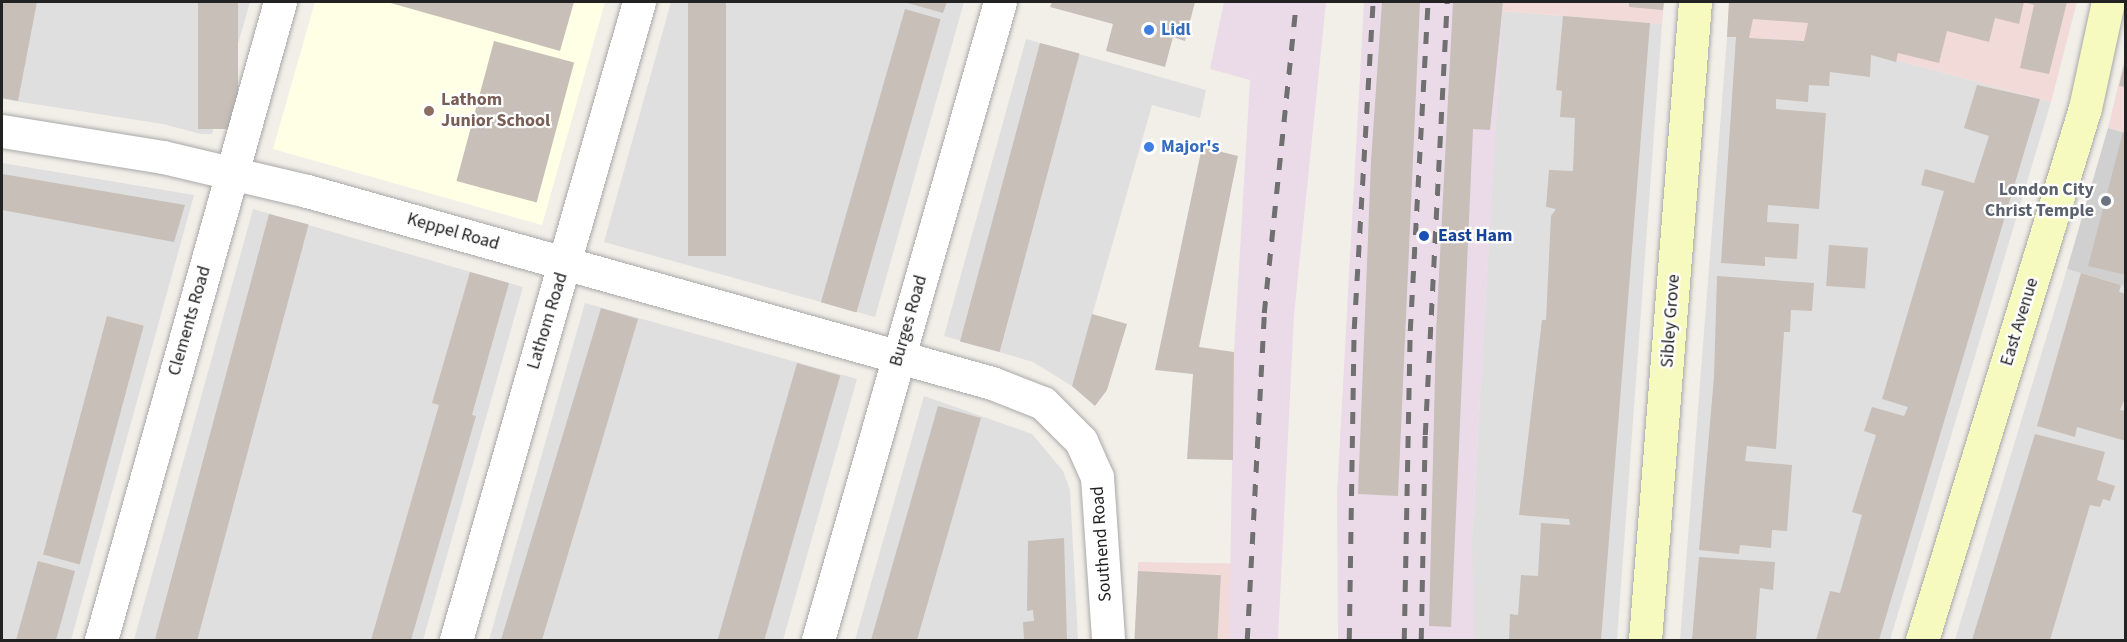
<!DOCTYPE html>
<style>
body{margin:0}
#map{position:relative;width:2127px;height:642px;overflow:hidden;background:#f2efe9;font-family:"Source Sans 3",sans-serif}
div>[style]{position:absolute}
.residential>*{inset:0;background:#e0dfdf}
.commercial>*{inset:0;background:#f2dad9;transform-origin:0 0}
.industrial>*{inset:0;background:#ebdbe8}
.education>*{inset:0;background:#ffffe5}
.religious>*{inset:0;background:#d0d0d0}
.building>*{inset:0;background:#c7bfb8;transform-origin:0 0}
.roads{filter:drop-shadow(0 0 2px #a9a9a9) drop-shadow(0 0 2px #a9a9a9)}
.street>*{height:33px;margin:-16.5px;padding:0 16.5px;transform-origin:16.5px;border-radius:16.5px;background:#fff}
.secondary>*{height:33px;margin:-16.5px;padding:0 16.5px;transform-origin:16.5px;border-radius:16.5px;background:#f7fabf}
.rail>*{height:4.5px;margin-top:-2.25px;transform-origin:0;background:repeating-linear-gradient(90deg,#707070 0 12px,transparent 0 24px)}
.dots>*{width:16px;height:16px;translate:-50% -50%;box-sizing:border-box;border:3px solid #fff;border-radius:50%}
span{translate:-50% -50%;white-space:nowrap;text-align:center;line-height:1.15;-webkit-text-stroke:4.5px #fff;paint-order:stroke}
.shop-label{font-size:18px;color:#366cbe;font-weight:700}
.left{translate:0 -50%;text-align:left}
.education-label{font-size:18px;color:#785e54;font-weight:700}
.worship-label{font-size:18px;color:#5b616d;font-weight:700}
.right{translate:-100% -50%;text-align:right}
.street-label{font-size:18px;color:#222}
.transit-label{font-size:18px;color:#164399;font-weight:700}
.frame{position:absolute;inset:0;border:3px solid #222;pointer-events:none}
</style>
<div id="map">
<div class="residential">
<div style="clip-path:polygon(2px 2px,250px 2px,212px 134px,201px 134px,163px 124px,2px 99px)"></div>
<div style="clip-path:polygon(671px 2px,964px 2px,875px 317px,604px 242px)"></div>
<div style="clip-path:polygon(1502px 11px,1662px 24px,1617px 640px,1472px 640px,1472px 537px)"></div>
<div style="clip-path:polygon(1727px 37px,1830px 42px,2051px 102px,1890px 640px,1680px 640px)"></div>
<div style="clip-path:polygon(1026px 39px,1206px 90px,1200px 118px,1152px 105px,1072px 386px,1033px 362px,944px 336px)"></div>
<div style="clip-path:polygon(2px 163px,194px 195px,71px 640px,2px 640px)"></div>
<div style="clip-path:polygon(253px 209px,523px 287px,423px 640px,134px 640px)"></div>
<div style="clip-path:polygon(2067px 269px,2125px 286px,2125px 640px,1955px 640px)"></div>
<div style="clip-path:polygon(585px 303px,857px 379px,783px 640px,489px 640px)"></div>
<div style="clip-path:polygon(924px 396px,1032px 434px,1063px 471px,1070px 490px,1078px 640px,855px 640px)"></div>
</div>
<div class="commercial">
<div style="clip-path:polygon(1503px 2px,1664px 2px,1662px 24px,1502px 11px)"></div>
<div style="clip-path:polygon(1729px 2px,2077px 2px,2051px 102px,1830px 42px,1727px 37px)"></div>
<div style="clip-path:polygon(2125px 57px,2125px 133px,2108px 128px)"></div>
<div style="left:1138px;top:562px;width:93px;height:78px;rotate:1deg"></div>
</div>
<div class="industrial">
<div style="clip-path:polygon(1224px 2px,1326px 2px,1294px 315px,1278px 640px,1229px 640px,1234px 352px,1250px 80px,1210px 69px)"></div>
<div style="clip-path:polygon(1364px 2px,1503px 2px,1472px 537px,1474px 640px,1338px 640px,1337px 494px)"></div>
</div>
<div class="education">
<div style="clip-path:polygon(315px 2px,605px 2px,542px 225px,273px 149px)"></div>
</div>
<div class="religious">
<div style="clip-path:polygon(2108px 128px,2125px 133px,2125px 286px,2067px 269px)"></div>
</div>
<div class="building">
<div style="clip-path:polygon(2px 2px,37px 2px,18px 101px,2px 98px)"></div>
<div style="left:198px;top:2px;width:40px;height:127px"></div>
<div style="clip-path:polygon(387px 2px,574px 2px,560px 51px)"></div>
<div style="left:688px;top:2px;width:38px;height:254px"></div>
<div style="clip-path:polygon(904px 2px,947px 2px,943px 13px)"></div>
<div style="clip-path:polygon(1052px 2px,1195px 2px,1185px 41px,1173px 37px,1165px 67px,1106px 51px,1113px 24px,1050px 7px)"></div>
<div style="clip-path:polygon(1382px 2px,1420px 2px,1398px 496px,1358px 494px,1371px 161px)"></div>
<div style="clip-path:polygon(1453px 2px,1503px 2px,1490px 130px,1473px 129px,1451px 627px,1429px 626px,1436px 333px)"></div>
<div style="clip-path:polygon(1629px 2px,1664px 2px,1663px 10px,1629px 7px)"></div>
<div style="clip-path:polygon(evenodd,1729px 2px,2067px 2px,2049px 74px,2020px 68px,2034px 5px,2024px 2px,2019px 24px,1995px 18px,1989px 42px,1947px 31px,1939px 63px,1898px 53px,1896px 62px,1871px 55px,1870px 77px,1830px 72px,1829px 86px,1809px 85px,1808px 102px,1776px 99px,1776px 109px,1826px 113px,1819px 209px,1768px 205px,1767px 222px,1799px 224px,1797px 259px,1765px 257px,1765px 266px,1721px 263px,1736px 37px,1727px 37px,1729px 2px,1753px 19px,1808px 23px,1804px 41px,1749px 38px,1753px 19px)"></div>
<div style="left:905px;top:9px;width:37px;height:305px;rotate:16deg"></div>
<div style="clip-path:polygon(1563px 16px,1650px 23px,1601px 640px,1509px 640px,1510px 614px,1518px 615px,1521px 575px,1538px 576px,1541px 523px,1570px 525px,1569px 519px,1519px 515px,1542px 320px,1546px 320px,1551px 216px,1556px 209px,1546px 207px,1549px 170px,1573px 171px,1575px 118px,1560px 117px,1562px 91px,1556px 90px)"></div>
<div style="left:494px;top:41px;width:83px;height:145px;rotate:15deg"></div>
<div style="left:1040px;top:43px;width:41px;height:309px;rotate:15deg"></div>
<div style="clip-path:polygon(2125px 61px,2126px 61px,2126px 87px,2119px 86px)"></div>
<div style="clip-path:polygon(1977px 85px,2040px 99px,1879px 640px,1816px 640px,1830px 591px,1840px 593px,1862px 515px,1852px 512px,1876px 435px,1864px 431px,1872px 407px,1904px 416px,1908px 407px,1882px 399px,1944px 191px,1921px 185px,1925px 169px,1974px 183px,1989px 136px,1964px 128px)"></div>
<div style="clip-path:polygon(2123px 132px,2126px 133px,2126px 275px,2088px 266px)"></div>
<div style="clip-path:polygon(1202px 147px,1238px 156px,1199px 347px,1234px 352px,1233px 460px,1187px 459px,1193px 374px,1155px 370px)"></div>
<div style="clip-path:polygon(2px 174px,85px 188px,185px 205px,174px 242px,2px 210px)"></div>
<div style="left:269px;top:214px;width:41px;height:444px;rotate:15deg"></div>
<div style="left:1829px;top:245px;width:39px;height:41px;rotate:4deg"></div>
<div style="clip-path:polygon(470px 272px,509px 283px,472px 415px,476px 416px,411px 640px,371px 640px,439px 405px,432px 403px)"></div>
<div style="clip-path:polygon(2081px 273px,2121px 285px,2119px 292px,2126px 294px,2126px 396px,2120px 410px,2126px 411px,2126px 441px,2077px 427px,2075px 437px,2037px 426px)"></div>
<div style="clip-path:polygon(1717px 276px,1814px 283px,1812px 311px,1791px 310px,1790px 332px,1784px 332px,1776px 449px,1747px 446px,1745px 461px,1792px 465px,1787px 531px,1772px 530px,1771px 548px,1740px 545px,1739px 554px,1699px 550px,1714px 377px)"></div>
<div style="clip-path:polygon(601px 308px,638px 319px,599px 451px,542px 640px,501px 640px)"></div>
<div style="clip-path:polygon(1092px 314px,1127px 324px,1107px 390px,1095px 406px,1072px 386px)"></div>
<div style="left:107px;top:316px;width:38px;height:247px;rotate:15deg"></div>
<div style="left:797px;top:363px;width:45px;height:287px;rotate:16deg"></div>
<div style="clip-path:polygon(938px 406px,981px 418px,948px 533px,917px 640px,871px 640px)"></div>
<div style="clip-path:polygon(2035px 434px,2105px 452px,2097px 480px,2115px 486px,2110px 501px,2103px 499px,2100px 507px,2090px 505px,2050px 640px,1972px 640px)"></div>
<div style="clip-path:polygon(1064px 538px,1067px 640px,1024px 640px,1023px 622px,1034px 621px,1033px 610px,1027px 611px,1028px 541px)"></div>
<div style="clip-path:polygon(1699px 557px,1775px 562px,1773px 590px,1760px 588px,1756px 640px,1692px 640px)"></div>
<div style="clip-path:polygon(38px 561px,75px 571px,62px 619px,56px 640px,16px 640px)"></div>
<div style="left:1138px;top:571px;width:83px;height:69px;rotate:3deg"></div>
</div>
<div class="roads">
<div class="street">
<div style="left:2px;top:131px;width:163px;rotate:9.2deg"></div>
<div style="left:163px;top:157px;width:148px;rotate:13.3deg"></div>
<div style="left:307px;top:191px;width:711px;rotate:15.66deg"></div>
<div style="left:992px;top:383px;width:55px;rotate:21.4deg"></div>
<div style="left:1043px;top:403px;width:54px;rotate:45deg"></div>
<div style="left:1081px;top:441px;width:39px;rotate:66deg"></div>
<div style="left:1097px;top:477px;width:163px;rotate:86.1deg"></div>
<div style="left:101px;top:640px;width:663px;rotate:-74.33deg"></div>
<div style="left:456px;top:640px;width:664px;rotate:-74deg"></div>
<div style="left:818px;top:640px;width:663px;rotate:-74.08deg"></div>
</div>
<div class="secondary">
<div style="left:1645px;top:640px;width:640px;rotate:-85.52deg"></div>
<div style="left:1922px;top:640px;width:556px;rotate:-72.97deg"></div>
<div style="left:2085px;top:108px;width:108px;rotate:-77.8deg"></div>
</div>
</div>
<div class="rail">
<div style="left:1247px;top:640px;width:327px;rotate:-87deg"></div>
<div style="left:1264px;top:313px;width:313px;rotate:-84.1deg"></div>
<div style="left:1349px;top:640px;width:311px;rotate:-89.1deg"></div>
<div style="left:1354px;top:329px;width:328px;rotate:-86.7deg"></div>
<div style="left:1404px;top:640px;width:309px;rotate:-88.9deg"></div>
<div style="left:1410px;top:331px;width:329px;rotate:-86.9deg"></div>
<div style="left:1421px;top:640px;width:205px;rotate:-88.9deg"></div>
<div style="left:1425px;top:435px;width:434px;rotate:-87.1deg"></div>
</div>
<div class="dots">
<div style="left:1149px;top:30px;background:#3f7fe0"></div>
<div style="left:429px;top:111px;background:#8d6e63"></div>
<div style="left:1149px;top:147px;background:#3f7fe0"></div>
<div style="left:2106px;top:201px;background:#6b7280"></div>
<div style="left:1424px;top:236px;background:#1a4fb4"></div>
</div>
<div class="shop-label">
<span class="left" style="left:1161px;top:30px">Lidl</span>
<span class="left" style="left:1161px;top:147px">Major's</span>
</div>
<div class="education-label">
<span class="left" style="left:441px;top:111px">Lathom<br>Junior School</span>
</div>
<div class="worship-label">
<span class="right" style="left:2094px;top:201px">London City<br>Christ Temple</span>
</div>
<div class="street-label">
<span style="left:453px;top:232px;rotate:16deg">Keppel Road</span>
<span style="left:190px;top:321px;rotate:-74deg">Clements Road</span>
<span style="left:548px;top:321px;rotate:-73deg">Lathom Road</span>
<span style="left:909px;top:321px;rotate:-74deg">Burges Road</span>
<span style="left:1671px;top:321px;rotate:-86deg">Sibley Grove</span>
<span style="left:2020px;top:322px;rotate:-73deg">East Avenue</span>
<span style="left:1102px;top:544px;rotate:-94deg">Southend Road</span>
</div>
<div class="transit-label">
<span class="left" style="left:1438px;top:236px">East Ham</span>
</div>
<div class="frame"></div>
</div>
